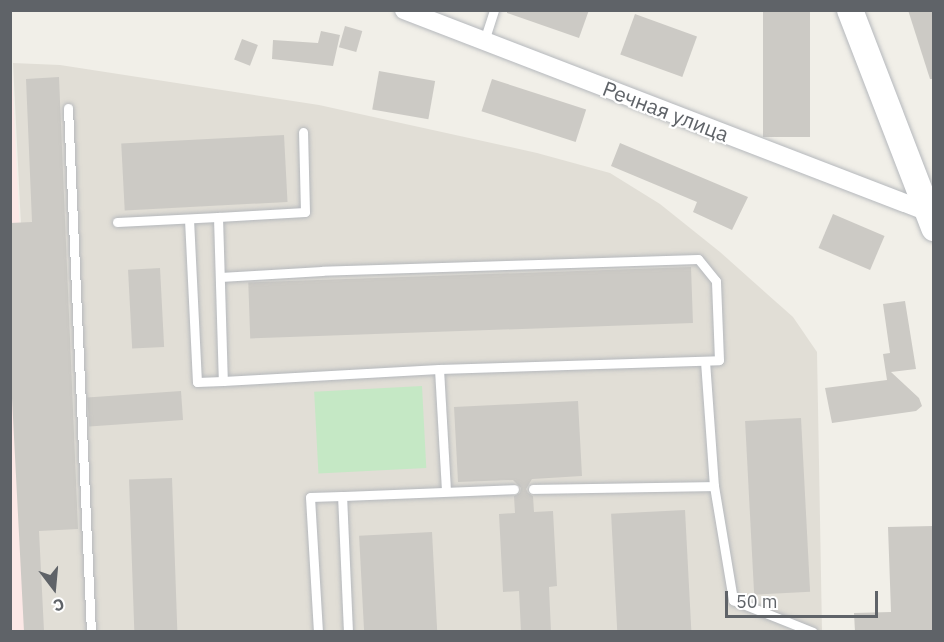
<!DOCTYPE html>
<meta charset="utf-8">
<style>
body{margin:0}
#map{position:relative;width:944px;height:642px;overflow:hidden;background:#f1efe8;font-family:"IBM Plex Sans",sans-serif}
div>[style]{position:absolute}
.education>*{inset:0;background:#e1ded6}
.medical>*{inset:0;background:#fce8e6}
.green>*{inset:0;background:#c5e8c5;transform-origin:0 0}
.building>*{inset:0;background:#cccac5;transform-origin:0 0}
.roads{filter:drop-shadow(0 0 2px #b5b8bc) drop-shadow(0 0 2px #b5b8bc)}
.service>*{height:9px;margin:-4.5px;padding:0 4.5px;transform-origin:4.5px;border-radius:4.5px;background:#fff}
.minor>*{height:18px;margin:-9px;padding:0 9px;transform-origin:9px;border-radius:9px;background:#fff}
.secondary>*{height:26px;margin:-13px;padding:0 13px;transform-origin:13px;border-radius:13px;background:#fff}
span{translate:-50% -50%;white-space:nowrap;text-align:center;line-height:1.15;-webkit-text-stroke:4.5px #fff;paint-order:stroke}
.street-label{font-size:21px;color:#5f6368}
.frame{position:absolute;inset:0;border:12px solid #5f6368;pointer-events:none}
.north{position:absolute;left:24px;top:558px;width:60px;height:60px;-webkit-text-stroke:4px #fff;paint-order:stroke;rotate:164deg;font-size:16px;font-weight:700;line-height:24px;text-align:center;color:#5f6368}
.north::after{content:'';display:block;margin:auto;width:21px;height:27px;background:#5f6368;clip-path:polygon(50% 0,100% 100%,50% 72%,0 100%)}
.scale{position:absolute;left:725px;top:591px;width:153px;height:27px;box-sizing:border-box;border:3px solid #5f6368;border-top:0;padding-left:8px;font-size:18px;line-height:21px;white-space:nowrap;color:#5f6368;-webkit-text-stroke:4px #fff;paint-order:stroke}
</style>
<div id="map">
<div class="education">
<div style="clip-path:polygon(13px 63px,60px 65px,319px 105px,537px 153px,610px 173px,660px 204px,720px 252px,793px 317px,817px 352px,822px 631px,41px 631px)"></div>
</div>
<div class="medical">
<div style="clip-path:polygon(10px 32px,35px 535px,41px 631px,11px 631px)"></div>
</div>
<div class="green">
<div style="left:422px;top:386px;width:82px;height:108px;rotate:87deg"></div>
</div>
<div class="building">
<div style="clip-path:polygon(507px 10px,589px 10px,579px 38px,507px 13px)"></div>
<div style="left:763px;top:10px;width:47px;height:127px"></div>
<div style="clip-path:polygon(908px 10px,933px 10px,933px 79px,930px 79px)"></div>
<div style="left:635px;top:14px;width:66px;height:43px;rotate:20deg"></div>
<div style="left:345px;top:26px;width:18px;height:22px;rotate:16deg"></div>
<div style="clip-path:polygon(321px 31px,340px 35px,333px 66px,272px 59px,273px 40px,318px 43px)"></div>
<div style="left:242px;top:39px;width:17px;height:22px;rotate:21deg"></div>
<div style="left:379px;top:71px;width:57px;height:39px;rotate:10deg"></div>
<div style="clip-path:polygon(59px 77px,78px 529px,39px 531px,44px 631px,24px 632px,10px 359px,10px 223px,32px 222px,26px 79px)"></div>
<div style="left:492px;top:79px;width:99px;height:34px;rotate:18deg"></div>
<div style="left:284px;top:135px;width:67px;height:163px;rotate:87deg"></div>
<div style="clip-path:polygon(620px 143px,748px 197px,732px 230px,693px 212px,697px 202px,611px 166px)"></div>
<div style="left:833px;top:214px;width:56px;height:37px;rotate:23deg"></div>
<div style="left:691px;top:267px;width:56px;height:443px;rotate:88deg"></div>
<div style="left:160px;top:268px;width:79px;height:32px;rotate:87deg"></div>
<div style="clip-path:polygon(905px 301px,916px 369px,891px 372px,919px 398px,922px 406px,916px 411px,832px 423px,825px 388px,887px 380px,883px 354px,890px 353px,883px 304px)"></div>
<div style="left:181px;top:391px;width:29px;height:94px;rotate:86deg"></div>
<div style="clip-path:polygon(578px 401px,582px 476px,532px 479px,526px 489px,528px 493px,533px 496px,534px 512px,553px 511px,557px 586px,549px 587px,551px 632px,521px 632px,519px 591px,503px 592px,499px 514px,515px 513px,514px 496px,520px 493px,521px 488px,513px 480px,458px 482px,454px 407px)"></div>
<div style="left:801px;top:418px;width:174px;height:56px;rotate:87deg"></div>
<div style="left:172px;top:478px;width:154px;height:43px;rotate:88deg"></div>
<div style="left:685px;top:510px;width:122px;height:74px;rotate:87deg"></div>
<div style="clip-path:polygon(933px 526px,933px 632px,855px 632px,854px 613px,891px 612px,888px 527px)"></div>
<div style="left:432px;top:532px;width:100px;height:73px;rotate:87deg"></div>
</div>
<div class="roads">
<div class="service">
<div style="left:484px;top:41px;width:33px;rotate:-72deg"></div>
<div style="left:68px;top:108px;width:525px;rotate:87.49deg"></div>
<div style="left:218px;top:217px;width:87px;rotate:-3.3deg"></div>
<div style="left:305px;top:212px;width:80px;rotate:-91.4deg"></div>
<div style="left:189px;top:219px;width:163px;rotate:87.2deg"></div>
<div style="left:197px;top:382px;width:26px;rotate:-2deg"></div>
<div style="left:117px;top:222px;width:101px;rotate:-2.8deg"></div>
<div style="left:218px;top:217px;width:164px;rotate:88.3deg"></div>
<div style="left:223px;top:381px;width:216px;rotate:-3.2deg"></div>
<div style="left:439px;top:369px;width:280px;rotate:-1.8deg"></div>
<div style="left:719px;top:360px;width:79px;rotate:-92.2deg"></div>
<div style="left:716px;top:281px;width:28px;rotate:-129deg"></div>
<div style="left:698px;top:259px;width:376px;rotate:178.2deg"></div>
<div style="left:322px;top:271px;width:102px;rotate:176.6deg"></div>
<div style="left:705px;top:361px;width:125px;rotate:85.9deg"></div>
<div style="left:439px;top:369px;width:122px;rotate:86.7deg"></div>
<div style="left:533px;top:489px;width:181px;rotate:-0.9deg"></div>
<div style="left:714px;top:486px;width:116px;rotate:80.5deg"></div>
<div style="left:733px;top:600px;width:86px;rotate:21.8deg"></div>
<div style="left:318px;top:632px;width:135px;rotate:-93.4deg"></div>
<div style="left:310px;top:497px;width:32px;rotate:-2deg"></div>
<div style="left:348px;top:632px;width:136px;rotate:-92.5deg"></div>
<div style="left:342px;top:496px;width:172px;rotate:-2.3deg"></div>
</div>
<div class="minor">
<div style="left:404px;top:10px;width:562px;rotate:21.08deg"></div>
</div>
<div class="secondary">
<div style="left:850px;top:10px;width:234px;rotate:68.9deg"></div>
</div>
</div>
<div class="street-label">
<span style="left:666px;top:111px;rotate:21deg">Речная улица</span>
</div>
<div class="frame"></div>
<div class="north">С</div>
<div class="scale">50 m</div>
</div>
